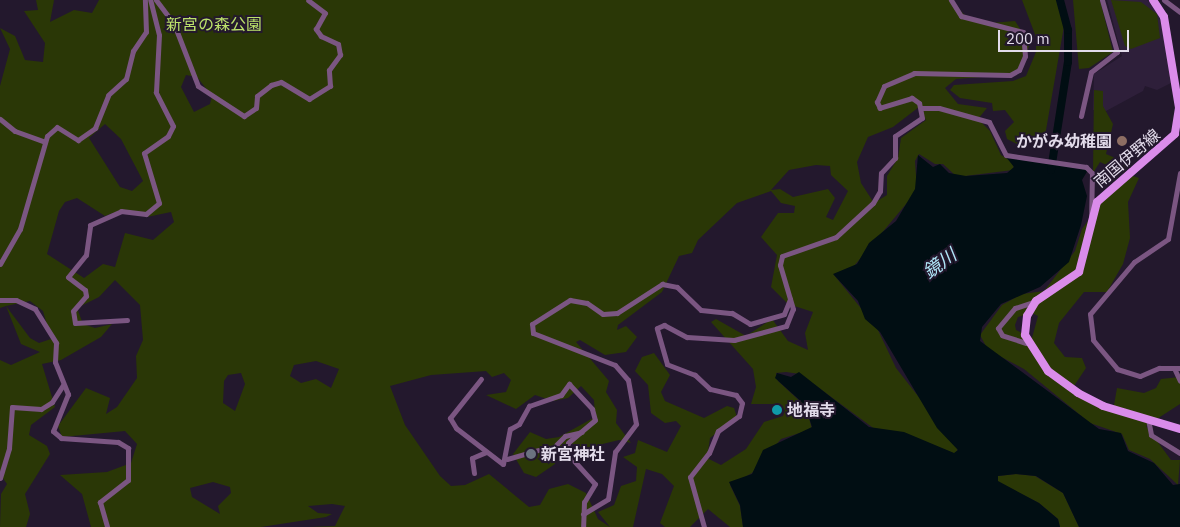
<!DOCTYPE html>
<meta charset="utf-8">
<style>
body{margin:0}
#map{position:relative;width:1180px;height:527px;overflow:hidden;background:#23182d;font-family:"IBM Plex Sans","Noto Sans JP",sans-serif}
div>[style]{position:absolute}
.built>*{inset:0;background:#2e1f3a}
.green>*{inset:0;background:#2a3706}
.water>*{inset:0;background:#010e13}
.river>*{height:8px;margin:-4px;padding:0 4px;transform-origin:4px;border-radius:4px;background:#010e13}
.street>*{height:5px;margin:-2.5px;padding:0 2.5px;transform-origin:2.5px;border-radius:2.5px;background:#7b5682}
.primary>*{height:8px;margin:-4px;padding:0 4px;transform-origin:4px;border-radius:4px;background:#da8cea}
.dots>*{width:14px;height:14px;translate:-50% -50%;box-sizing:border-box;border:2px solid #23182d;border-radius:50%}
span{translate:-50% -50%;white-space:nowrap;text-align:center;line-height:1.15;-webkit-text-stroke:4px #23182d;paint-order:stroke}
.park-label{font-size:16px;color:#bbe16a}
.poi-label{font-size:16px;color:#e2dbea;font-weight:700}
.right{translate:-100% -50%;text-align:right}
.left{translate:0 -50%;text-align:left}
.street-label{font-size:16px;color:#e2dbea}
.water-label{font-size:18px;color:#b1e8f9;font-style:italic}
.scale{position:absolute;left:998px;top:30px;width:131px;height:22px;box-sizing:border-box;border:2px solid #e2dbea;border-top:0;padding-left:6px;font-size:15px;line-height:18px;white-space:nowrap;color:#e2dbea;-webkit-text-stroke:4px #23182d;paint-order:stroke}
</style>
<div id="map">
<div class="built">
<div style="clip-path:polygon(1107px 0,1147px 0,1159px 13px,1173px 82px,1157px 90px,1145px 86px,1143px 91px,1106px 111px,1093px 110px,1094px 74px,1122px 56px)"></div>
</div>
<div class="green">
<div style="clip-path:polygon(evenodd,36px 0,54px 0,50px 22px,74px 10px,92px 13px,99px 0,949px 0,965px 15px,991px 23px,1015px 21px,1030px 44px,1020px 69px,1008px 75px,956px 79px,945px 88px,958px 104px,987px 108px,978px 119px,990px 131px,1001px 155px,1014px 163px,1013px 170px,957px 177px,943px 164px,935px 164px,919px 154px,915px 161px,917px 191px,854px 266px,834px 275px,877px 328px,896px 368px,958px 447px,956px 454px,904px 434px,876px 430px,800px 374px,786px 372px,776px 373px,778px 381px,806px 407px,812px 429px,781px 439px,752px 473px,730px 485px,740px 506px,743px 527px,730px 527px,708px 509px,690px 527px,665px 527px,660px 523px,674px 486px,662px 474px,646px 469px,633px 527px,309px 527px,335px 526px,345px 506px,332px 504px,308px 506px,318px 513px,332px 514px,326px 517px,261px 527px,91px 527px,82px 494px,60px 475px,107px 472px,131px 463px,137px 444px,125px 431px,62px 437px,58px 426px,86px 388px,110px 398px,106px 414px,117px 407px,137px 378px,136px 356px,143px 340px,140px 305px,115px 280px,99px 297px,77px 308px,83px 324px,95px 328px,112px 324px,101px 337px,61px 360px,42px 364px,55px 407px,31px 425px,29px 435px,47px 446px,50px 454px,25px 494px,30px 514px,26px 527px,0 527px,1px 494px,7px 484px,0 474px,0 360px,11px 365px,40px 352px,21px 344px,6px 306px,0 308px,0 86px,10px 49px,0 28px,15px 36px,25px 60px,43px 62px,45px 43px,24px 11px,38px 10px,36px 0,186px 75px,197px 77px,212px 96px,210px 104px,194px 112px,181px 87px,186px 75px,36px 0,919px 107px,926px 120px,901px 138px,898px 158px,887px 176px,887px 195px,874px 203px,861px 183px,857px 162px,868px 137px,893px 127px,919px 107px,36px 0,105px 124px,121px 139px,143px 181px,132px 191px,120px 187px,89px 138px,105px 124px,36px 0,816px 165px,830px 166px,831px 175px,848px 191px,833px 220px,826px 217px,835px 198px,828px 189px,793px 197px,780px 189px,771px 190px,789px 170px,816px 165px,36px 0,771px 191px,781px 203px,795px 206px,794px 213px,778px 213px,761px 237px,777px 255px,771px 287px,788px 304px,813px 312px,805px 333px,808px 350px,788px 341px,772px 319px,746px 336px,716px 319px,711px 322px,753px 369px,756px 387px,751px 404px,777px 404px,785px 410px,783px 416px,764px 422px,746px 449px,721px 465px,707px 458px,710px 438px,737px 417px,734px 408px,727px 406px,704px 418px,665px 401px,661px 392px,670px 375px,654px 353px,642px 357px,635px 371px,648px 385px,651px 413px,665px 423px,676px 421px,681px 426px,667px 452px,638px 440px,635px 453px,623px 457px,637px 467px,636px 481px,621px 486px,614px 505px,598px 512px,610px 527px,598px 519px,586px 493px,568px 484px,549px 489px,540px 505px,529px 507px,489px 474px,465px 485px,451px 486px,440px 476px,405px 425px,390px 386px,431px 375px,486px 371px,492px 377px,504px 373px,511px 380px,506px 392px,486px 395px,516px 409px,535px 395px,553px 401px,568px 398px,581px 386px,594px 400px,595px 417px,559px 437px,546px 439px,530px 432px,513px 454px,524px 473px,536px 477px,555px 464px,557px 451px,569px 443px,586px 448px,619px 440px,631px 443px,616px 423px,617px 410px,606px 392px,609px 381px,576px 342px,580px 340px,605px 355px,626px 352px,637px 337px,626px 326px,617px 330px,618px 325px,662px 292px,679px 256px,692px 253px,698px 240px,737px 203px,771px 191px,36px 0,77px 198px,105px 216px,121px 210px,147px 217px,171px 212px,174px 222px,153px 240px,125px 233px,115px 267px,103px 264px,84px 278px,47px 254px,59px 211px,65px 202px,77px 198px,36px 0,30px 301px,43px 311px,51px 339px,39px 343px,30px 338px,6px 306px,30px 301px,36px 0,316px 361px,339px 369px,331px 388px,316px 379px,301px 383px,290px 376px,294px 365px,316px 361px,36px 0,241px 373px,245px 384px,235px 411px,223px 403px,224px 381px,228px 375px,241px 373px,36px 0,213px 482px,230px 487px,231px 493px,218px 506px,220px 514px,192px 497px,190px 488px,213px 482px)"></div>
<div style="clip-path:polygon(1022px 0,1059px 0,1064px 26px,1045px 136px,1038px 143px,1019px 145px,1007px 139px,1005px 131px,1014px 122px,1005px 110px,993px 111px,992px 103px,960px 98px,950px 90px,954px 85px,1013px 81px,1026px 76px,1036px 52px,1036px 37px)"></div>
<div style="clip-path:polygon(1073px 0,1100px 0,1113px 52px,1089px 68px,1079px 69px)"></div>
<div style="clip-path:polygon(1111px 0,1141px 2px,1157px 14px,1160px 38px,1131px 49px,1125px 46px)"></div>
<div style="clip-path:polygon(1094px 90px,1103px 91px,1103px 106px,1113px 124px,1106px 154px,1129px 164px,1124px 173px,1100px 162px,1093px 173px)"></div>
<div style="clip-path:polygon(evenodd,1133px 176px,1139px 178px,1128px 202px,1130px 238px,1123px 264px,1107px 292px,1084px 292px,1059px 323px,1054px 343px,1065px 357px,1082px 358px,1086px 368px,1074px 386px,1107px 411px,1114px 405px,1117px 388px,1144px 393px,1156px 388px,1161px 379px,1180px 377px,1180px 404px,1146px 426px,1171px 460px,1180px 460px,1178px 485px,1150px 459px,1129px 450px,1122px 434px,1090px 423px,1024px 369px,988px 350px,980px 335px,1002px 305px,1022px 294px,1044px 291px,1075px 251px,1082px 229px,1103px 200px,1133px 176px,1032px 313px,1038px 316px,1032px 338px,1016px 330px,1015px 325px,1018px 317px,1032px 313px)"></div>
<div style="clip-path:polygon(1016px 474px,1035px 476px,1063px 493px,1079px 527px,1060px 527px,1058px 519px,1039px 503px,998px 482px,998px 476px)"></div>
</div>
<div class="water">
<div style="clip-path:polygon(918px 155px,933px 167px,940px 164px,949px 173px,966px 176px,1007px 173px,1014px 167px,1006px 157px,1088px 170px,1082px 180px,1087px 196px,1081px 225px,1069px 262px,1040px 287px,1001px 304px,982px 327px,980px 341px,1099px 429px,1121px 433px,1128px 451px,1154px 463px,1173px 485px,1180px 484px,1180px 527px,1079px 527px,1063px 493px,1036px 476px,1016px 474px,998px 476px,998px 481px,1039px 503px,1058px 519px,1060px 527px,743px 527px,740px 505px,729px 482px,752px 474px,763px 450px,812px 427px,805px 405px,775px 378px,777px 373px,791px 377px,799px 372px,869px 427px,904px 432px,954px 453px,958px 450px,937px 428px,880px 332px,865px 319px,858px 301px,833px 274px,857px 264px,869px 243px,896px 221px,915px 189px)"></div>
</div>
<div class="river">
<div style="left:1051px;top:170px;width:109px;rotate:-81.1deg"></div>
<div style="left:1068px;top:62px;width:32px;rotate:-90deg"></div>
<div style="left:1068px;top:30px;width:31px;rotate:-105deg"></div>
</div>
<div class="street">
<div style="left:156px;top:0;width:30px;rotate:53deg"></div>
<div style="left:174px;top:24px;width:66px;rotate:68.8deg"></div>
<div style="left:198px;top:86px;width:55px;rotate:33.1deg"></div>
<div style="left:244px;top:116px;width:14px;rotate:-34deg"></div>
<div style="left:256px;top:108px;width:12px;rotate:-85deg"></div>
<div style="left:257px;top:96px;width:18px;rotate:-38deg"></div>
<div style="left:271px;top:85px;width:10px;rotate:-17deg"></div>
<div style="left:281px;top:82px;width:33px;rotate:31deg"></div>
<div style="left:309px;top:99px;width:25px;rotate:-32deg"></div>
<div style="left:330px;top:86px;width:16px;rotate:-94deg"></div>
<div style="left:329px;top:70px;width:19px;rotate:-54deg"></div>
<div style="left:340px;top:55px;width:11px;rotate:-100deg"></div>
<div style="left:338px;top:44px;width:19px;rotate:-155deg"></div>
<div style="left:321px;top:36px;width:9px;rotate:-126deg"></div>
<div style="left:316px;top:29px;width:18px;rotate:-61deg"></div>
<div style="left:325px;top:13px;width:21px;rotate:-143deg"></div>
<div style="left:1164px;top:0;width:20px;rotate:37deg"></div>
<div style="left:921px;top:108px;width:18px"></div>
<div style="left:939px;top:108px;width:52px;rotate:15.6deg"></div>
<div style="left:989px;top:122px;width:37px;rotate:63deg"></div>
<div style="left:1006px;top:155px;width:81px;rotate:8.5deg"></div>
<div style="left:1086px;top:167px;width:8px;rotate:45deg"></div>
<div style="left:1092px;top:173px;width:48px;rotate:91.2deg"></div>
<div style="left:1081px;top:116px;width:45px;rotate:-77.2deg"></div>
<div style="left:1091px;top:72px;width:33px;rotate:-38deg"></div>
<div style="left:1117px;top:52px;width:54px;rotate:-106.1deg"></div>
<div style="left:0;top:119px;width:19px;rotate:39deg"></div>
<div style="left:15px;top:131px;width:32px;rotate:20deg"></div>
<div style="left:1180px;top:173px;width:67px;rotate:100.3deg"></div>
<div style="left:1168px;top:239px;width:41px;rotate:145.9deg"></div>
<div style="left:1134px;top:262px;width:68px;rotate:130.2deg"></div>
<div style="left:1090px;top:314px;width:26px;rotate:83deg"></div>
<div style="left:1093px;top:340px;width:38px;rotate:50deg"></div>
<div style="left:1117px;top:369px;width:24px;rotate:17deg"></div>
<div style="left:1140px;top:376px;width:21px;rotate:-23deg"></div>
<div style="left:1159px;top:368px;width:21px"></div>
<div style="left:0;top:264px;width:40px;rotate:-60.3deg"></div>
<div style="left:20px;top:229px;width:97px;rotate:-73.8deg"></div>
<div style="left:47px;top:136px;width:13px;rotate:-42deg"></div>
<div style="left:57px;top:127px;width:25px;rotate:32deg"></div>
<div style="left:78px;top:140px;width:21px;rotate:-35deg"></div>
<div style="left:95px;top:128px;width:35px;rotate:-68deg"></div>
<div style="left:108px;top:95px;width:24px;rotate:-42deg"></div>
<div style="left:126px;top:79px;width:29px;rotate:-76deg"></div>
<div style="left:133px;top:51px;width:23px;rotate:-56deg"></div>
<div style="left:146px;top:32px;width:32px;rotate:-92deg"></div>
<div style="left:0;top:300px;width:16px"></div>
<div style="left:16px;top:300px;width:21px;rotate:25deg"></div>
<div style="left:35px;top:309px;width:40px;rotate:58deg"></div>
<div style="left:56px;top:343px;width:19px;rotate:93deg"></div>
<div style="left:55px;top:362px;width:35px;rotate:68deg"></div>
<div style="left:68px;top:394px;width:40px;rotate:112deg"></div>
<div style="left:53px;top:431px;width:11px;rotate:41deg"></div>
<div style="left:61px;top:438px;width:57px;rotate:4deg"></div>
<div style="left:118px;top:442px;width:12px;rotate:31deg"></div>
<div style="left:128px;top:448px;width:32px;rotate:90deg"></div>
<div style="left:128px;top:480px;width:36px;rotate:142deg"></div>
<div style="left:100px;top:502px;width:26px;rotate:74deg"></div>
<div style="left:127px;top:320px;width:52px;rotate:176.7deg"></div>
<div style="left:75px;top:323px;width:12px;rotate:-99deg"></div>
<div style="left:73px;top:311px;width:20px;rotate:-49deg"></div>
<div style="left:86px;top:296px;width:6px;rotate:-99deg"></div>
<div style="left:85px;top:290px;width:21px;rotate:-143deg"></div>
<div style="left:68px;top:277px;width:28px;rotate:-51deg"></div>
<div style="left:86px;top:255px;width:30px;rotate:-82deg"></div>
<div style="left:90px;top:225px;width:34px;rotate:-24deg"></div>
<div style="left:121px;top:211px;width:25px;rotate:7deg"></div>
<div style="left:146px;top:214px;width:17px;rotate:-40deg"></div>
<div style="left:159px;top:203px;width:52px;rotate:-106.7deg"></div>
<div style="left:144px;top:153px;width:29px;rotate:-35deg"></div>
<div style="left:168px;top:136px;width:11px;rotate:-63deg"></div>
<div style="left:173px;top:126px;width:38px;rotate:-117deg"></div>
<div style="left:156px;top:92px;width:57px;rotate:-87deg"></div>
<div style="left:159px;top:35px;width:36px;rotate:-104deg"></div>
<div style="left:1026px;top:343px;width:25px;rotate:-162deg"></div>
<div style="left:1002px;top:335px;width:8px;rotate:-120deg"></div>
<div style="left:998px;top:328px;width:26px;rotate:-50deg"></div>
<div style="left:1015px;top:308px;width:22px;rotate:-18deg"></div>
<div style="left:1174px;top:368px;width:14px;rotate:65deg"></div>
<div style="left:481px;top:379px;width:50px;rotate:128.5deg"></div>
<div style="left:450px;top:418px;width:12px;rotate:59deg"></div>
<div style="left:456px;top:428px;width:59px;rotate:37.5deg"></div>
<div style="left:503px;top:464px;width:36px;rotate:-79deg"></div>
<div style="left:510px;top:429px;width:10px;rotate:-29deg"></div>
<div style="left:519px;top:424px;width:21px;rotate:-61deg"></div>
<div style="left:529px;top:406px;width:34px;rotate:-19deg"></div>
<div style="left:561px;top:395px;width:14px;rotate:-54deg"></div>
<div style="left:569px;top:384px;width:34px;rotate:47deg"></div>
<div style="left:592px;top:409px;width:11px;rotate:75deg"></div>
<div style="left:595px;top:420px;width:35px;rotate:140deg"></div>
<div style="left:568px;top:443px;width:9px;rotate:103deg"></div>
<div style="left:566px;top:452px;width:43px;rotate:47.8deg"></div>
<div style="left:595px;top:484px;width:21px;rotate:121deg"></div>
<div style="left:584px;top:502px;width:25px;rotate:92deg"></div>
<div style="left:1148px;top:419px;width:16px;rotate:79deg"></div>
<div style="left:1151px;top:435px;width:34px;rotate:32deg"></div>
<div style="left:556px;top:445px;width:13px;rotate:-45deg"></div>
<div style="left:565px;top:436px;width:17px;rotate:-13deg"></div>
<div style="left:507px;top:459px;width:32px;rotate:-16deg"></div>
<div style="left:474px;top:473px;width:15px;rotate:-98deg"></div>
<div style="left:472px;top:458px;width:15px;rotate:-23deg"></div>
<div style="left:0;top:478px;width:31px;rotate:-73deg"></div>
<div style="left:9px;top:448px;width:41px;rotate:-85.8deg"></div>
<div style="left:12px;top:407px;width:29px;rotate:4deg"></div>
<div style="left:41px;top:409px;width:13px;rotate:-32deg"></div>
<div style="left:52px;top:402px;width:20px;rotate:-57deg"></div>
<div style="left:583px;top:514px;width:29px;rotate:-31deg"></div>
<div style="left:608px;top:499px;width:48px;rotate:-81.5deg"></div>
<div style="left:615px;top:452px;width:35px;rotate:-53deg"></div>
<div style="left:636px;top:424px;width:45px;rotate:-100.3deg"></div>
<div style="left:628px;top:380px;width:20px;rotate:-131deg"></div>
<div style="left:615px;top:365px;width:88px;rotate:-158.7deg"></div>
<div style="left:533px;top:333px;width:9px;rotate:-96deg"></div>
<div style="left:532px;top:324px;width:45px;rotate:-32.3deg"></div>
<div style="left:570px;top:300px;width:17px;rotate:10deg"></div>
<div style="left:587px;top:303px;width:19px;rotate:35deg"></div>
<div style="left:603px;top:314px;width:14px;rotate:-4deg"></div>
<div style="left:617px;top:313px;width:54px;rotate:-32.8deg"></div>
<div style="left:662px;top:284px;width:15px;rotate:11deg"></div>
<div style="left:677px;top:287px;width:33px;rotate:44deg"></div>
<div style="left:701px;top:310px;width:31px;rotate:6deg"></div>
<div style="left:732px;top:313px;width:21px;rotate:31deg"></div>
<div style="left:750px;top:324px;width:35px;rotate:-16deg"></div>
<div style="left:784px;top:314px;width:16px;rotate:-68deg"></div>
<div style="left:704px;top:527px;width:52px;rotate:-105.6deg"></div>
<div style="left:690px;top:477px;width:31px;rotate:-52deg"></div>
<div style="left:709px;top:453px;width:24px;rotate:-68deg"></div>
<div style="left:718px;top:431px;width:26px;rotate:-36deg"></div>
<div style="left:739px;top:416px;width:13px;rotate:-77deg"></div>
<div style="left:742px;top:403px;width:10px;rotate:-127deg"></div>
<div style="left:736px;top:395px;width:27px;rotate:-167deg"></div>
<div style="left:710px;top:389px;width:21px;rotate:-137deg"></div>
<div style="left:695px;top:375px;width:30px;rotate:-159deg"></div>
<div style="left:667px;top:364px;width:37px;rotate:-106deg"></div>
<div style="left:657px;top:328px;width:8px;rotate:-23deg"></div>
<div style="left:664px;top:325px;width:26px;rotate:28deg"></div>
<div style="left:687px;top:337px;width:47px;rotate:3.7deg"></div>
<div style="left:734px;top:340px;width:54px;rotate:-15.1deg"></div>
<div style="left:786px;top:326px;width:18px;rotate:-68deg"></div>
<div style="left:793px;top:309px;width:46px;rotate:-106.5deg"></div>
<div style="left:780px;top:265px;width:9px;rotate:-77deg"></div>
<div style="left:782px;top:256px;width:57px;rotate:-19.4deg"></div>
<div style="left:836px;top:237px;width:50px;rotate:-42.6deg"></div>
<div style="left:873px;top:203px;width:14px;rotate:-60deg"></div>
<div style="left:880px;top:191px;width:18px;rotate:-87deg"></div>
<div style="left:881px;top:173px;width:21px;rotate:-47deg"></div>
<div style="left:895px;top:158px;width:22px;rotate:-90deg"></div>
<div style="left:895px;top:136px;width:32px;rotate:-34deg"></div>
<div style="left:922px;top:118px;width:15px;rotate:-101deg"></div>
<div style="left:919px;top:103px;width:9px;rotate:-144deg"></div>
<div style="left:912px;top:98px;width:34px;rotate:163deg"></div>
<div style="left:880px;top:108px;width:7px;rotate:-117deg"></div>
<div style="left:877px;top:102px;width:17px;rotate:-66deg"></div>
<div style="left:884px;top:86px;width:33px;rotate:-23deg"></div>
<div style="left:914px;top:73px;width:96px;rotate:1.2deg"></div>
<div style="left:1010px;top:75px;width:10px;rotate:-29deg"></div>
<div style="left:1019px;top:70px;width:15px;rotate:-67deg"></div>
<div style="left:1025px;top:56px;width:24px;rotate:-95deg"></div>
<div style="left:1023px;top:32px;width:64px;rotate:-165.5deg"></div>
<div style="left:961px;top:16px;width:19px;rotate:-122deg"></div>
</div>
<div class="primary">
<div style="left:1153px;top:0;width:20px;rotate:57deg"></div>
<div style="left:1164px;top:17px;width:92px;rotate:80.6deg"></div>
<div style="left:1179px;top:108px;width:26px;rotate:99deg"></div>
<div style="left:1175px;top:134px;width:103px;rotate:138.9deg"></div>
<div style="left:1097px;top:202px;width:72px;rotate:104.4deg"></div>
<div style="left:1079px;top:272px;width:52px;rotate:146deg"></div>
<div style="left:1036px;top:301px;width:17px;rotate:121deg"></div>
<div style="left:1027px;top:316px;width:19px;rotate:96deg"></div>
<div style="left:1025px;top:335px;width:43px;rotate:57.4deg"></div>
<div style="left:1048px;top:371px;width:37px;rotate:36deg"></div>
<div style="left:1078px;top:393px;width:28px;rotate:27deg"></div>
<div style="left:1103px;top:406px;width:80px;rotate:16.6deg"></div>
</div>
<div class="dots">
<div style="left:1122px;top:141px;background:#8d6e63"></div>
<div style="left:777px;top:410px;background:#0f9aa8"></div>
<div style="left:531px;top:454px;background:#6b7280"></div>
</div>
<div class="park-label">
<span style="left:214px;top:24px">新宮の森公園</span>
</div>
<div class="poi-label">
<span class="right" style="left:1112px;top:141px">かがみ幼稚園</span>
<span class="left" style="left:787px;top:410px">地福寺</span>
<span class="left" style="left:541px;top:454px">新宮神社</span>
</div>
<div class="street-label">
<span style="left:1127px;top:158px;rotate:-40deg">南国伊野線</span>
</div>
<div class="water-label">
<span style="left:940px;top:264px;rotate:-36deg">鏡川</span>
</div>
<div class="scale">200 m</div>
</div>
